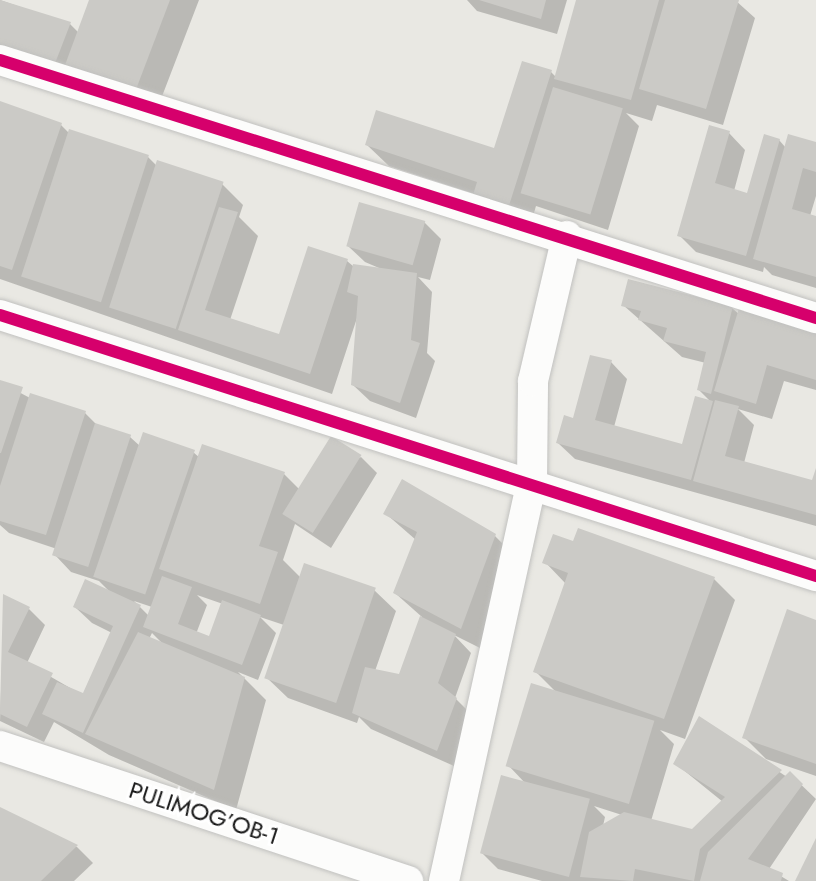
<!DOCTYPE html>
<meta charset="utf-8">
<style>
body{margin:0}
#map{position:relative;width:816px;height:881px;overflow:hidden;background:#e9e8e3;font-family:Jost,sans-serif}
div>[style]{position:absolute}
.shadow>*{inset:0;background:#0003}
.building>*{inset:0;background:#cbcac6;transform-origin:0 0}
.roads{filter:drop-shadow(0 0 2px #c1c1bf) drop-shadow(0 0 2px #c1c1bf)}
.minor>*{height:30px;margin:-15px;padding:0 15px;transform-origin:15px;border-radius:15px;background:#fcfcfb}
.cycleway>*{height:12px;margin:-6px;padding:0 6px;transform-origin:6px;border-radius:6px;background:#d6006c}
span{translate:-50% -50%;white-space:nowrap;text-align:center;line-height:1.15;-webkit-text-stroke:6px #fff;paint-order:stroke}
.street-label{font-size:24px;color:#1a1a1a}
</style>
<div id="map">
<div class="shadow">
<div style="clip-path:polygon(0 0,70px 24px,79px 33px,91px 0,199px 0,156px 112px,0 55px)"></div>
<div style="clip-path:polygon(467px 0,567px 0,557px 34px,477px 11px)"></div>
<div style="clip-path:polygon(578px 0,735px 0,755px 18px,723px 125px,657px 105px,652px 121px,626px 113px,639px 126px,608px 230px,536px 206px,528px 233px,475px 194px,389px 166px,367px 145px,495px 151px,551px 72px,557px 78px)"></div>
<div style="clip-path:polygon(0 104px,61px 125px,70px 134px,148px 157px,157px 166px,222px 184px,243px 205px,239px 217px,258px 236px,230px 320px,280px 337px,347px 261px,353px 266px,386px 271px,365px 262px,348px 246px,424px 222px,441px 239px,430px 280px,418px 277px,432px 292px,427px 353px,435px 361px,416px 418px,370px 401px,353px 385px,357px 318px,332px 394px,0 279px)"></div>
<div style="clip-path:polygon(729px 133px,745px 150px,734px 191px,748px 195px,779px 140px,786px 148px,816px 144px,816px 196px,810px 216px,816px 218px,816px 288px,772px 275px,764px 267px,763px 272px,696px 252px,680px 236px)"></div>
<div style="clip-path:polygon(623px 305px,732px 308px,739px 314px,816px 334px,816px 390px,784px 381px,772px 419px,738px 409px,754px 425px,744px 463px,813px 482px,816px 472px,816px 526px,575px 459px,558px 443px,611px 362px,627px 379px,614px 427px,683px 446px,712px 403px,699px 390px,706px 363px,682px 357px)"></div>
<div style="clip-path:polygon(evenodd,0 382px,30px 398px,85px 413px,98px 426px,130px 437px,140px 446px,193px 452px,200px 458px,284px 474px,300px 490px,361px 457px,377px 473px,331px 548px,295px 524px,283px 560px,301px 578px,374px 590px,396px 611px,375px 671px,400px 676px,422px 617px,395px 593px,416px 540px,385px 513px,495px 536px,516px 557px,482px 649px,454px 635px,471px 653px,455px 698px,473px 716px,454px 766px,371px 729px,359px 717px,357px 723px,288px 698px,266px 677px,284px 625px,260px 617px,276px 633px,258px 680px,238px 672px,266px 700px,236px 810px,109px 755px,54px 722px,44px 742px,0 721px,4px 597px,29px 609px,45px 625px,27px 663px,84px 696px,112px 633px,92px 623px,75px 607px,111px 593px,99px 581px,71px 572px,55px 555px,57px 549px,9px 533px,0 525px,0 382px,197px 595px,223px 604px,210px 639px,196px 634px,207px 605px,197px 595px,0 382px,134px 601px,152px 607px,149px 616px,134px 601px,0 382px,152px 633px,164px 645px,149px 639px,152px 633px)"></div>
<div style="clip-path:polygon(evenodd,545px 562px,714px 579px,735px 600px,685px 739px,660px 730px,674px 744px,651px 821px,693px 831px,723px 802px,676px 764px,700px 719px,787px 777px,790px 774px,816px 799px,769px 869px,789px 881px,542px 881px,498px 869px,481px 852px,526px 784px,508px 765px,557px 693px,535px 671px,566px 584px,545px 562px,594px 806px,622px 815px,603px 826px,605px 817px,594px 806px)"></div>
<div style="clip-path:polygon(816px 622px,816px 776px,766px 759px,744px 737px)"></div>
<div style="clip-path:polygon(0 809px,77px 847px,93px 863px,74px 881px,0 881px)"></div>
</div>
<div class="building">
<div style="clip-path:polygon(0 0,71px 22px,54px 66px,0 46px)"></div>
<div style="clip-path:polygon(89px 0,170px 0,135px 92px,65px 65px)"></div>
<div style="clip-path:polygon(479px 0,546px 0,541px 19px)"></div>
<div style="clip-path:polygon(576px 0,659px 0,631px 100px,554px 79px)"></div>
<div style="clip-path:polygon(665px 0,739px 0,706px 109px,639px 89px)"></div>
<div style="clip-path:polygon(522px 61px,552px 70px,507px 212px,471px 201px,477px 182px,365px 145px,376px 110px,494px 148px)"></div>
<div style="left:553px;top:87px;width:73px;height:111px;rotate:17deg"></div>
<div style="clip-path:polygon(0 101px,62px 123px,12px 270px,0 266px)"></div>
<div style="clip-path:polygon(709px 125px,730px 131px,715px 183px,747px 193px,764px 134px,780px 139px,746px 256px,677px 236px)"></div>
<div style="left:69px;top:129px;width:84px;height:155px;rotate:18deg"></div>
<div style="clip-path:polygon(788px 134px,816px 142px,816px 172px,803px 168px,792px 209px,816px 216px,816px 277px,753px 259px)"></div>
<div style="left:157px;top:160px;width:70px;height:155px;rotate:18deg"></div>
<div style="left:359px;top:202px;width:69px;height:46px;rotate:16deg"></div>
<div style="clip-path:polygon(219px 207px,238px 212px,205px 310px,279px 334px,308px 246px,348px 259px,310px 374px,178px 330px)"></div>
<div style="clip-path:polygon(353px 264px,417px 273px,411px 340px,420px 343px,400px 403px,351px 385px,358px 296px,347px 292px)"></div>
<div style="clip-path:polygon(628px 279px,733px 306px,711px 394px,697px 390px,706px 352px,663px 341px,667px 328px,638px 320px,641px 311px,621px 306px)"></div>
<div style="clip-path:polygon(739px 308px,816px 331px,816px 380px,767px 365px,756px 404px,714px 391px)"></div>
<div style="clip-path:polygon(590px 355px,612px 360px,595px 420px,682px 444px,695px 396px,713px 401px,691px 480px,556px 443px,564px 415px,573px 418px)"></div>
<div style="clip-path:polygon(0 380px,23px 387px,1px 453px,0 453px)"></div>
<div style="clip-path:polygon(30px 393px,86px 411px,46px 535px,0 521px,0 486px)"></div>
<div style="clip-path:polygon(715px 400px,739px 406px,725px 456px,812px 480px,816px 468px,816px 515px,693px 481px)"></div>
<div style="left:95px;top:423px;width:38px;height:139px;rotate:18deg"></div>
<div style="left:143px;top:432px;width:55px;height:153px;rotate:19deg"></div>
<div style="left:331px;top:436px;width:36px;height:92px;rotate:32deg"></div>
<div style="clip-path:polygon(202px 444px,285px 472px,259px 546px,278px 552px,260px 604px,159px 569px)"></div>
<div style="clip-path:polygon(402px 479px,496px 534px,461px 629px,393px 593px,417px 532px,383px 514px)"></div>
<div style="clip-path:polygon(578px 528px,715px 577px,664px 719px,533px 672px,568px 573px,542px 563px,553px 534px,573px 541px)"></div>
<div style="left:304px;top:563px;width:76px;height:122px;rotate:19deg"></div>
<div style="clip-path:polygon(162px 576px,192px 587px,178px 624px,209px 636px,222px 600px,261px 615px,242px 665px,143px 627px)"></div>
<div style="clip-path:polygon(85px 579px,141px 605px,83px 733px,42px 714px,57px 682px,83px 693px,113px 626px,73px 607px)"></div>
<div style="clip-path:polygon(3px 594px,30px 607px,8px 652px,53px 673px,27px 727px,0 714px)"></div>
<div style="clip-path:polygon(787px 609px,816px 620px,816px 764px,742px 738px)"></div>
<div style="clip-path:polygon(420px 616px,456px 634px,438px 683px,457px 698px,437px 751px,352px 713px,365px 667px,399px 674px)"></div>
<div style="clip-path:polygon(138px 632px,245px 677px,214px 790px,85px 734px)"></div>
<div style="left:531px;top:683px;width:129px;height:87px;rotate:17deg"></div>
<div style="clip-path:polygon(699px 716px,782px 770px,700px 849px,694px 881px,635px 869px,633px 881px,580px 877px,589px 832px,624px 812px,692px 829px,725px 797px,673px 764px)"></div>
<div style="clip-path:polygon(790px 771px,803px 784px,748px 859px,783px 873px,781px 881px,700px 881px,708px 852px)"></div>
<div style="left:501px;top:775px;width:92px;height:81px;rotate:15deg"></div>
<div style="clip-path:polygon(0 807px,78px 845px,41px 881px,0 881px)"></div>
<div style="clip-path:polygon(816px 838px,816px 881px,795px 881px)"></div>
</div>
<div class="roads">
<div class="minor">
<div style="left:0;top:60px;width:856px;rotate:17.55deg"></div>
<div style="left:0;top:315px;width:857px;rotate:17.74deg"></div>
<div style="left:0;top:746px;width:430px;rotate:18.3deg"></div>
<div style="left:444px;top:881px;width:410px;rotate:-77.6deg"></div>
<div style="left:532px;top:481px;width:100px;rotate:-89.4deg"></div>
<div style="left:533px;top:381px;width:149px;rotate:-76.8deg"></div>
</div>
</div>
<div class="cycleway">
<div style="left:0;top:60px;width:856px;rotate:17.55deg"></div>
<div style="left:0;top:315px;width:857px;rotate:17.74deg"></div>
</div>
<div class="street-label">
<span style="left:204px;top:813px;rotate:18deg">PULIMOG’OB-1</span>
</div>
</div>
